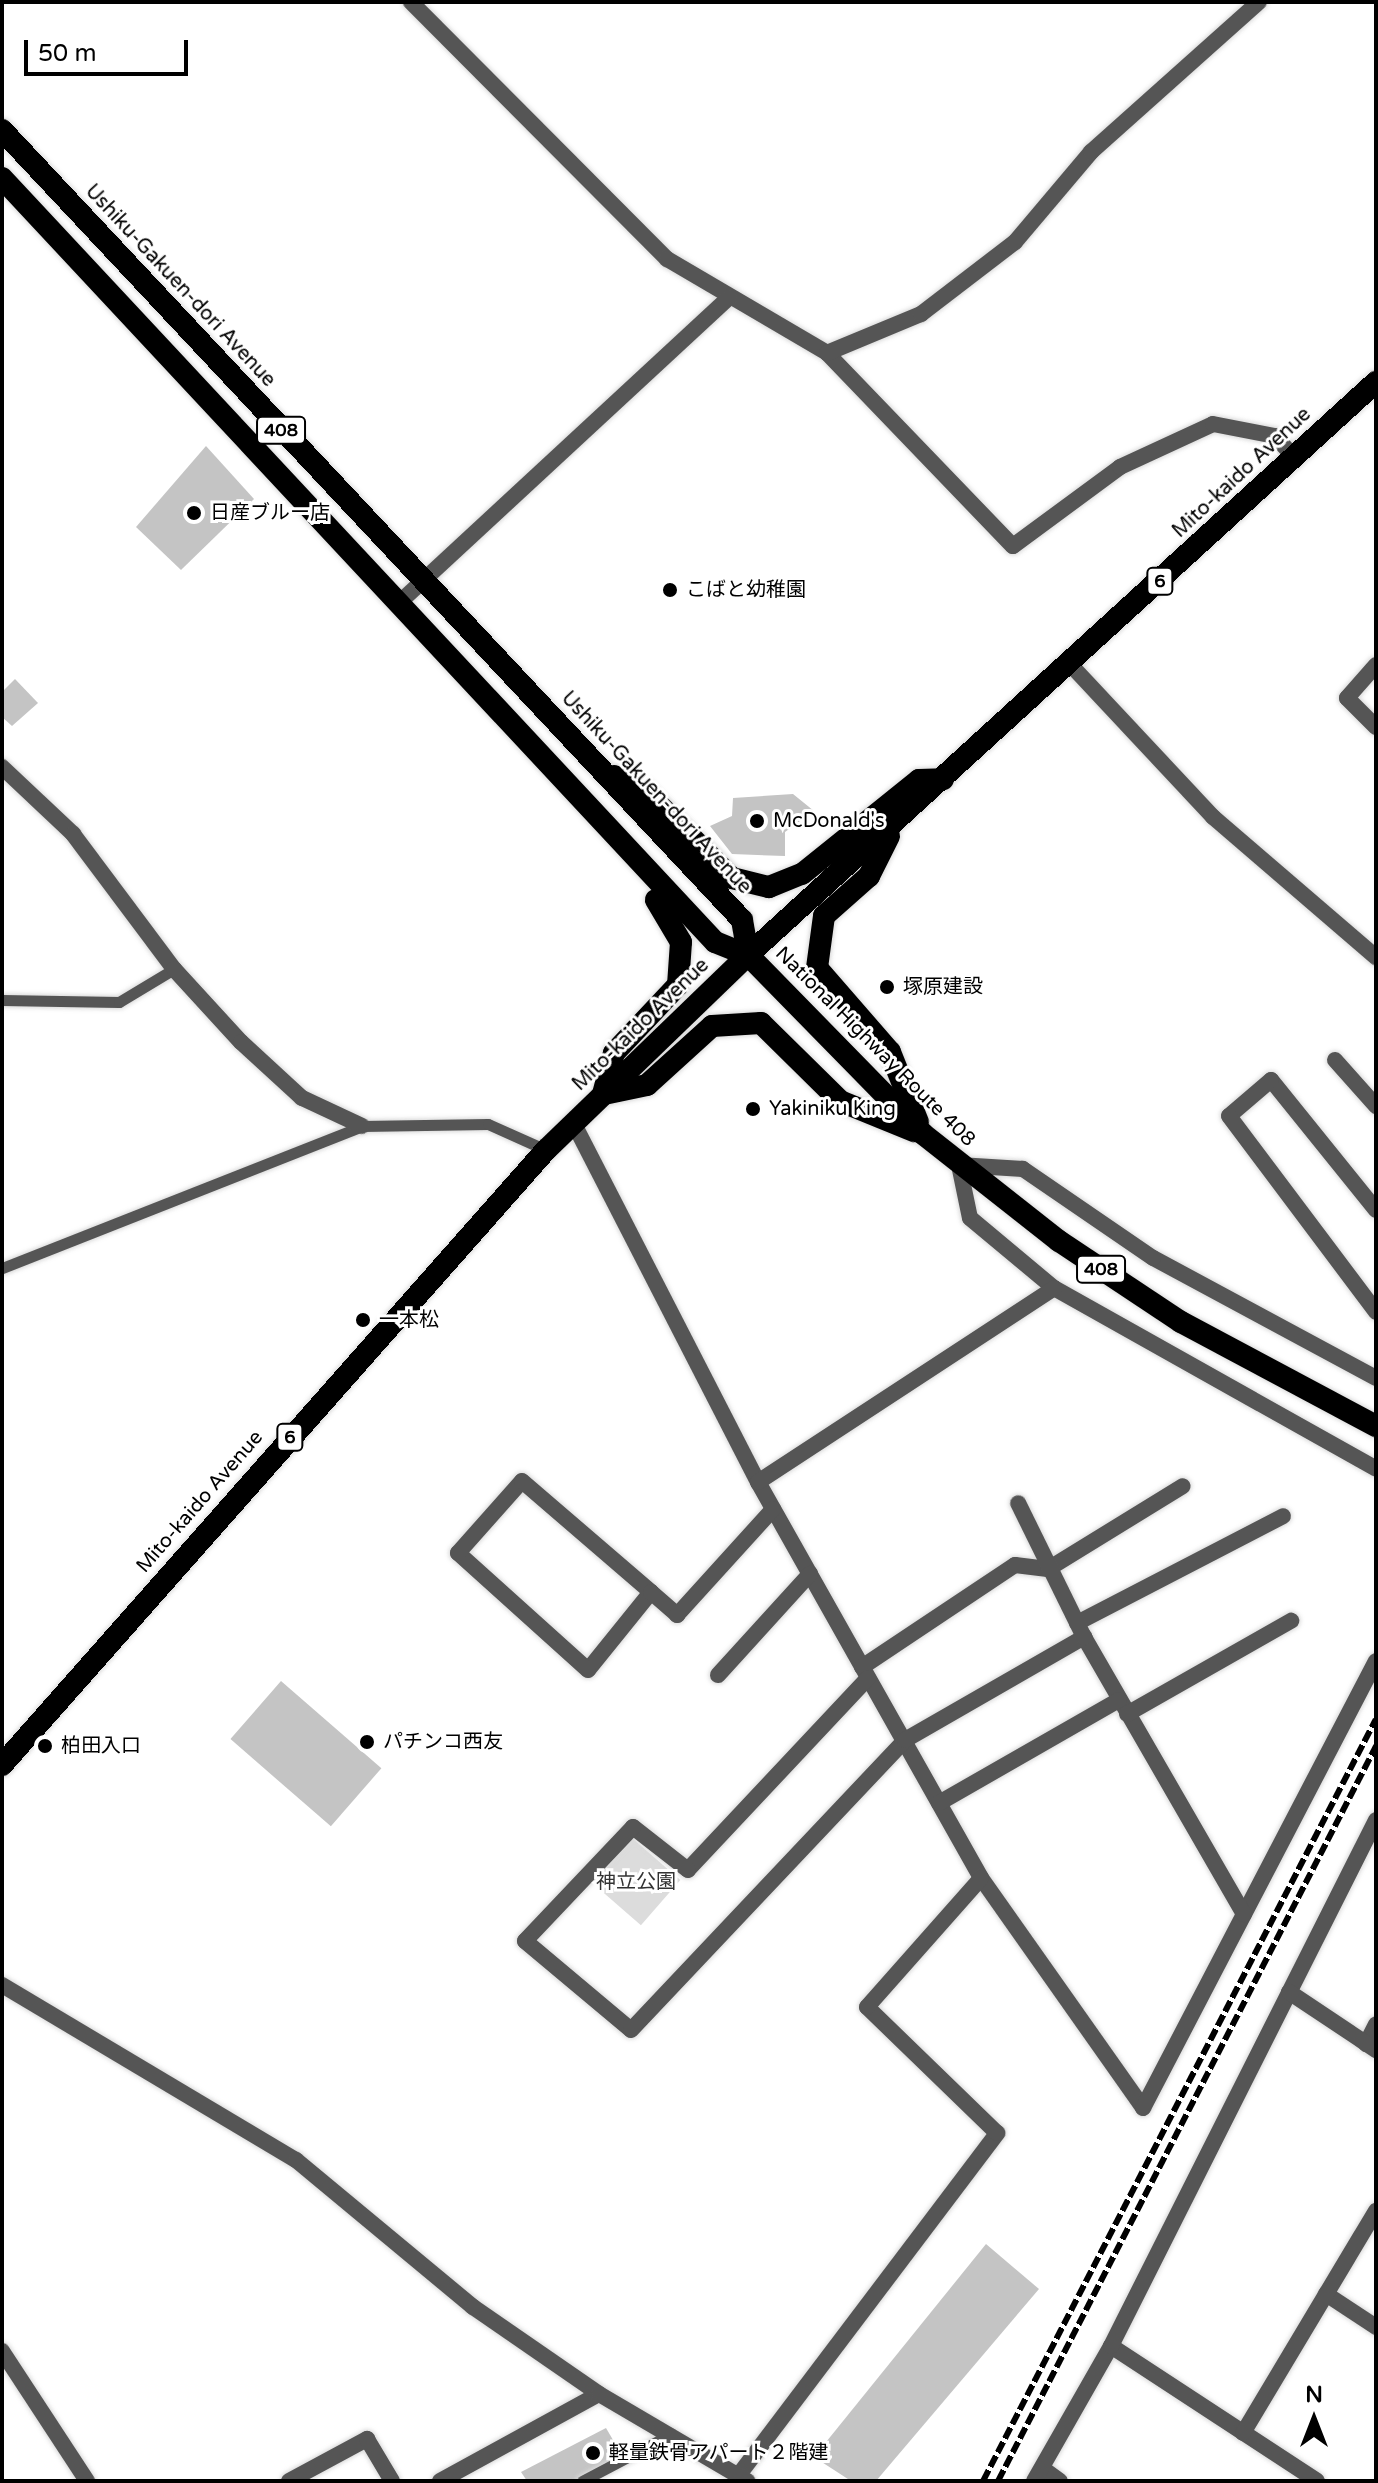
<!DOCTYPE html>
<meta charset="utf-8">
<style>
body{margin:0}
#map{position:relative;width:1378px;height:2483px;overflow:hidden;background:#fff;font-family:"Varela Round","Noto Sans JP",sans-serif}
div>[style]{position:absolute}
.green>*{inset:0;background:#dcdcdc;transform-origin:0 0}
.building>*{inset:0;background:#c4c4c4;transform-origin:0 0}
.roads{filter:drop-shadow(0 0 2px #dbdbdb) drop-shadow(0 0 2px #dbdbdb)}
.service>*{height:11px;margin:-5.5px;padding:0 5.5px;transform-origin:5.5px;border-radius:5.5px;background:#555}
.minor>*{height:16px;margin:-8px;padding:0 8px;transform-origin:8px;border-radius:8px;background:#555}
.tertiary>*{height:16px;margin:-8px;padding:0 8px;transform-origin:8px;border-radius:8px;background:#555}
.trunk>*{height:22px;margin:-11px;padding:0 11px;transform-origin:11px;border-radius:11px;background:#000}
.rail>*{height:6px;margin-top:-3px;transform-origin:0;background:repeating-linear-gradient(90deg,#000 0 12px,transparent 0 16px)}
.dots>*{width:22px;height:22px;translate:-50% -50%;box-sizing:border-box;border:4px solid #fff;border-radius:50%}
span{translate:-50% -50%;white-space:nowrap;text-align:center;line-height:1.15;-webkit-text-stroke:6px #fff;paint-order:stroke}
.shield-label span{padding:2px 6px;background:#fff;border:2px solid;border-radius:6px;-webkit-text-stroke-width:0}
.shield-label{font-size:18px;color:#000;font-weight:700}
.street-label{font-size:20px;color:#000}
.poi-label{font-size:20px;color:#000}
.left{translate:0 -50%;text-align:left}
.park-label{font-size:20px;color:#333}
.frame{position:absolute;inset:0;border:4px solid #000;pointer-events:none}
.north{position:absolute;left:1274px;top:2379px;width:80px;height:80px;-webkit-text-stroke:6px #fff;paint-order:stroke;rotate:0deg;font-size:22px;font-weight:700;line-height:32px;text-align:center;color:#000}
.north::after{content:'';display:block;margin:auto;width:28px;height:36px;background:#000;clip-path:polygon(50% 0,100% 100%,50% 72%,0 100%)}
.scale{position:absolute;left:24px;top:40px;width:164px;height:36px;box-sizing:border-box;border:4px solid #000;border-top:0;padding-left:10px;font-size:24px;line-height:28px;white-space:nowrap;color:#000;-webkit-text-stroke:6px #fff;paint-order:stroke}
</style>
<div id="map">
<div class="green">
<div style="left:632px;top:1838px;width:64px;height:60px;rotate:41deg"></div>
</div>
<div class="building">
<div style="clip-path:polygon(206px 446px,254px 499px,181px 570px,136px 527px)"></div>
<div style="clip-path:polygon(15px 679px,38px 703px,12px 726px,2px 717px,2px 692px)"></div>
<div style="clip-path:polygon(793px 794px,814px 811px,785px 832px,785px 856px,732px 854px,710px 826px,732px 816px,733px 798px)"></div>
<div style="left:281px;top:1681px;width:133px;height:77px;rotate:41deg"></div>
<div style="clip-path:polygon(986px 2244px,1039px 2289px,876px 2481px,851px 2481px,814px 2457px)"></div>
<div style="clip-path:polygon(606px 2428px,623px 2457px,582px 2481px,527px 2481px,521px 2472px)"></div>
</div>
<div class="roads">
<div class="service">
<div style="left:2px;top:1000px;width:117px;rotate:1deg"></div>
<div style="left:119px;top:1002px;width:64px;rotate:-31deg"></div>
<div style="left:2px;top:1268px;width:387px;rotate:-21.5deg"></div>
<div style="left:362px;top:1126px;width:126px;rotate:-0.9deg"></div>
<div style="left:488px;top:1124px;width:64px;rotate:24.1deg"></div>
<div style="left:582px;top:2481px;width:101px;rotate:-27.8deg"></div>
</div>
<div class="minor">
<div style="left:411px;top:2px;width:363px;rotate:45.1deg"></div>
<div style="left:667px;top:259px;width:186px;rotate:30.4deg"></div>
<div style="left:827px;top:353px;width:268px;rotate:46.1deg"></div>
<div style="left:1013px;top:546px;width:133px;rotate:-36.4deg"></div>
<div style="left:1120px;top:467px;width:102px;rotate:-24.8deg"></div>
<div style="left:1213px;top:424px;width:63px;rotate:11deg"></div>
<div style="left:1275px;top:436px;width:30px;rotate:48deg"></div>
<div style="left:827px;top:353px;width:102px;rotate:-22.5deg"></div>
<div style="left:921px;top:314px;width:118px;rotate:-37.5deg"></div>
<div style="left:1015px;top:242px;width:118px;rotate:-49.8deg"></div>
<div style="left:1091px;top:152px;width:225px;rotate:-41.8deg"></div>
<div style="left:399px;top:603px;width:450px;rotate:-42.8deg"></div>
<div style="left:1068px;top:662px;width:212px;rotate:46.9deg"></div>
<div style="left:1213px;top:817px;width:215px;rotate:40.7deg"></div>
<div style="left:1376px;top:665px;width:44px;rotate:131.3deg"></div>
<div style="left:1347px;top:698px;width:41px;rotate:45deg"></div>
<div style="left:2px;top:767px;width:98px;rotate:43.3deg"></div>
<div style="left:73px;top:834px;width:169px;rotate:53.2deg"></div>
<div style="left:174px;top:969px;width:99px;rotate:47.5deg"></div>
<div style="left:241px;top:1042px;width:83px;rotate:42.6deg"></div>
<div style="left:302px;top:1098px;width:66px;rotate:25deg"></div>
<div style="left:1335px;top:1060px;width:62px;rotate:48.3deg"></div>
<div style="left:574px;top:1124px;width:403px;rotate:62.8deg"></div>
<div style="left:758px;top:1482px;width:454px;rotate:60.6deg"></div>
<div style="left:981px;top:1878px;width:281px;rotate:54.8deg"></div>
<div style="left:1143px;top:2108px;width:504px;rotate:-62.47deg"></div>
<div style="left:1376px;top:1210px;width:167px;rotate:-128.9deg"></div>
<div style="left:1271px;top:1080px;width:55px;rotate:139.4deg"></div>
<div style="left:1229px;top:1116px;width:245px;rotate:53.1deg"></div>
<div style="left:1376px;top:1378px;width:253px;rotate:-151.7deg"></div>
<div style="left:1153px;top:1258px;width:158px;rotate:-145.6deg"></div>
<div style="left:1023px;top:1169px;width:64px;rotate:-176.4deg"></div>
<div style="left:959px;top:1165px;width:54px;rotate:78.3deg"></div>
<div style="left:970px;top:1218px;width:109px;rotate:39.8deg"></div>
<div style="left:1054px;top:1288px;width:369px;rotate:29.3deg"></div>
<div style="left:758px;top:1482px;width:354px;rotate:-33.2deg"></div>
<div style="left:651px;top:1592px;width:100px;rotate:128.9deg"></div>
<div style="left:588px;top:1670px;width:175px;rotate:-138deg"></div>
<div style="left:458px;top:1553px;width:96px;rotate:-48.4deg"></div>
<div style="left:522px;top:1481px;width:170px;rotate:40.7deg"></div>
<div style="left:651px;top:1592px;width:35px;rotate:41deg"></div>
<div style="left:677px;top:1615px;width:143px;rotate:-47.8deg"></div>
<div style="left:1077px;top:1623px;width:232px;rotate:-27.4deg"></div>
<div style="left:1084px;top:1637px;width:320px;rotate:60deg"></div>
<div style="left:862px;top:1667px;width:184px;rotate:-33.7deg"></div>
<div style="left:1015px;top:1565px;width:33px;rotate:7deg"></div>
<div style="left:1048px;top:1569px;width:158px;rotate:-31.6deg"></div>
<div style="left:718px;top:1675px;width:137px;rotate:-47.7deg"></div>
<div style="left:868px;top:1678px;width:263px;rotate:133.2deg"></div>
<div style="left:688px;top:1870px;width:70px;rotate:-142deg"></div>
<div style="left:633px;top:1827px;width:157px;rotate:133.5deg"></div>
<div style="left:525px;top:1941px;width:138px;rotate:40deg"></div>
<div style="left:631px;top:2030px;width:399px;rotate:-46.6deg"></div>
<div style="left:905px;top:1740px;width:207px;rotate:-29.9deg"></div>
<div style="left:1084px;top:1637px;width:149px;rotate:-116.2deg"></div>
<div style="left:1127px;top:1714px;width:189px;rotate:-29.6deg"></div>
<div style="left:939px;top:1803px;width:207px;rotate:-29.8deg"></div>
<div style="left:1366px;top:2044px;width:22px;rotate:-63deg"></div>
<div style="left:1326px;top:2294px;width:60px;rotate:33.4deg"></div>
<div style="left:1111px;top:2346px;width:246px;rotate:33.2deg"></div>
<div style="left:2px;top:2351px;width:155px;rotate:56.8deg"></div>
<div style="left:1243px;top:2433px;width:259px;rotate:-59.1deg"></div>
<div style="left:1042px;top:2468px;width:22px;rotate:36deg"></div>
<div style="left:738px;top:2476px;width:430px;rotate:-52.9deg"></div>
<div style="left:997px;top:2133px;width:181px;rotate:-135.9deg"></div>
<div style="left:867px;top:2007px;width:172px;rotate:-48.5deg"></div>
<div style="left:289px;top:2481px;width:89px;rotate:-28.3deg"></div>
<div style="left:367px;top:2439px;width:49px;rotate:59.2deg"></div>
<div style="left:440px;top:2481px;width:181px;rotate:-28.7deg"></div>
<div style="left:1034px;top:2481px;width:155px;rotate:-60.3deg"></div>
<div style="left:1111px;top:2346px;width:589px;rotate:-63.26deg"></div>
</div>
<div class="tertiary">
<div style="left:2px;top:1985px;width:342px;rotate:30.8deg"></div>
<div style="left:296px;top:2160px;width:230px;rotate:39.7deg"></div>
<div style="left:473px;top:2307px;width:153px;rotate:34.6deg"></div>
<div style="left:599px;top:2394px;width:172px;rotate:30.4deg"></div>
<div style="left:1289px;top:1992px;width:105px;rotate:33.7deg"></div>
</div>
<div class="trunk">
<div style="left:2px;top:130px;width:1082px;rotate:46.87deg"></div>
<div style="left:742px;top:920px;width:36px;rotate:80deg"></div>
<div style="left:2px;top:178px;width:1045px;rotate:46.98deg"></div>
<div style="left:715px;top:942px;width:35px;rotate:22deg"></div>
<div style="left:748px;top:955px;width:250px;rotate:45.6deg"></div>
<div style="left:923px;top:1134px;width:173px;rotate:38.2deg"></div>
<div style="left:1059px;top:1241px;width:146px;rotate:33.6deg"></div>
<div style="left:1181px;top:1322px;width:221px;rotate:28.1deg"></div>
<div style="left:614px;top:776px;width:33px;rotate:25deg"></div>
<div style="left:644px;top:790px;width:124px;rotate:45deg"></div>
<div style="left:732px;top:878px;width:38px;rotate:14deg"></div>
<div style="left:769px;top:887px;width:35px;rotate:-22deg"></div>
<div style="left:802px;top:874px;width:150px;rotate:-38.8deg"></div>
<div style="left:919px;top:780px;width:24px;rotate:-2deg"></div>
<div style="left:889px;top:836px;width:45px;rotate:116.6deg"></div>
<div style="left:869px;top:876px;width:60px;rotate:138.4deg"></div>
<div style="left:824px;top:916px;width:52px;rotate:97.7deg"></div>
<div style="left:817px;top:968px;width:111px;rotate:49deg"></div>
<div style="left:890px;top:1052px;width:75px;rotate:68.2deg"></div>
<div style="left:603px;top:1094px;width:42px;rotate:-75deg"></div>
<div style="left:614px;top:1053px;width:93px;rotate:-46.7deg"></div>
<div style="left:678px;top:985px;width:43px;rotate:-86deg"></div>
<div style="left:681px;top:942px;width:49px;rotate:-120.8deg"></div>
<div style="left:604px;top:1094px;width:44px;rotate:-11.8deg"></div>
<div style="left:647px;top:1085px;width:88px;rotate:-42.2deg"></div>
<div style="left:712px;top:1026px;width:49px;rotate:-3.5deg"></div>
<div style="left:761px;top:1023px;width:111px;rotate:44.6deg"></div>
<div style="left:840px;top:1101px;width:80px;rotate:22.1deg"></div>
<div style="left:2px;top:1765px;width:821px;rotate:-48.51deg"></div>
<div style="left:546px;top:1150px;width:281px;rotate:-44deg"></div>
<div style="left:748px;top:955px;width:850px;rotate:-42.38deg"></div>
</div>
</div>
<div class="rail">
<div style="left:983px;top:2481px;width:857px;rotate:-62.72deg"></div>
<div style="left:998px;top:2481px;width:827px;rotate:-62.78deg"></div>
</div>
<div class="dots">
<div style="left:194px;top:513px;background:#000"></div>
<div style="left:670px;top:590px;background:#000"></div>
<div style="left:757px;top:821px;background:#000"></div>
<div style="left:887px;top:987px;background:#000"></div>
<div style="left:753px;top:1109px;background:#000"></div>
<div style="left:363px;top:1320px;background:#000"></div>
<div style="left:367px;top:1742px;background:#000"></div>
<div style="left:45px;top:1746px;background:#000"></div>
<div style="left:593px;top:2453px;background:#000"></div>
</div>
<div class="shield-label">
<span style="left:281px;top:430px">408</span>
<span style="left:1160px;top:581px">6</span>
<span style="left:1101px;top:1269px">408</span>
<span style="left:290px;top:1437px">6</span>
</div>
<div class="street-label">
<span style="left:180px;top:286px;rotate:47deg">Ushiku-Gakuen-dori Avenue</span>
<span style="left:1242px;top:473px;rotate:-43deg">Mito-kaido Avenue</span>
<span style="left:656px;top:793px;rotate:47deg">Ushiku-Gakuen-dori Avenue</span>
<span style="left:641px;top:1025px;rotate:-44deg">Mito-kaido Avenue</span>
<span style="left:875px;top:1047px;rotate:45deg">National Highway Route 408</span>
<span style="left:200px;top:1502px;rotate:-49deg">Mito-kaido Avenue</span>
</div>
<div class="poi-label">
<span class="left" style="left:210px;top:513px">日産ブルー店</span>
<span class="left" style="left:686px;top:590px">こばと幼稚園</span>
<span class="left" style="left:773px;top:821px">McDonald's</span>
<span class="left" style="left:903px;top:987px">塚原建設</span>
<span class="left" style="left:769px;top:1109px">Yakiniku King</span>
<span class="left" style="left:379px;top:1320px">一本松</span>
<span class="left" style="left:383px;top:1742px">パチンコ西友</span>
<span class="left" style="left:61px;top:1746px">柏田入口</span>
<span class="left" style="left:609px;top:2453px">軽量鉄骨アパート２階建</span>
</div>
<div class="park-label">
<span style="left:636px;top:1882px">神立公園</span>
</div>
<div class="frame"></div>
<div class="north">N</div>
<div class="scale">50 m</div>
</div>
